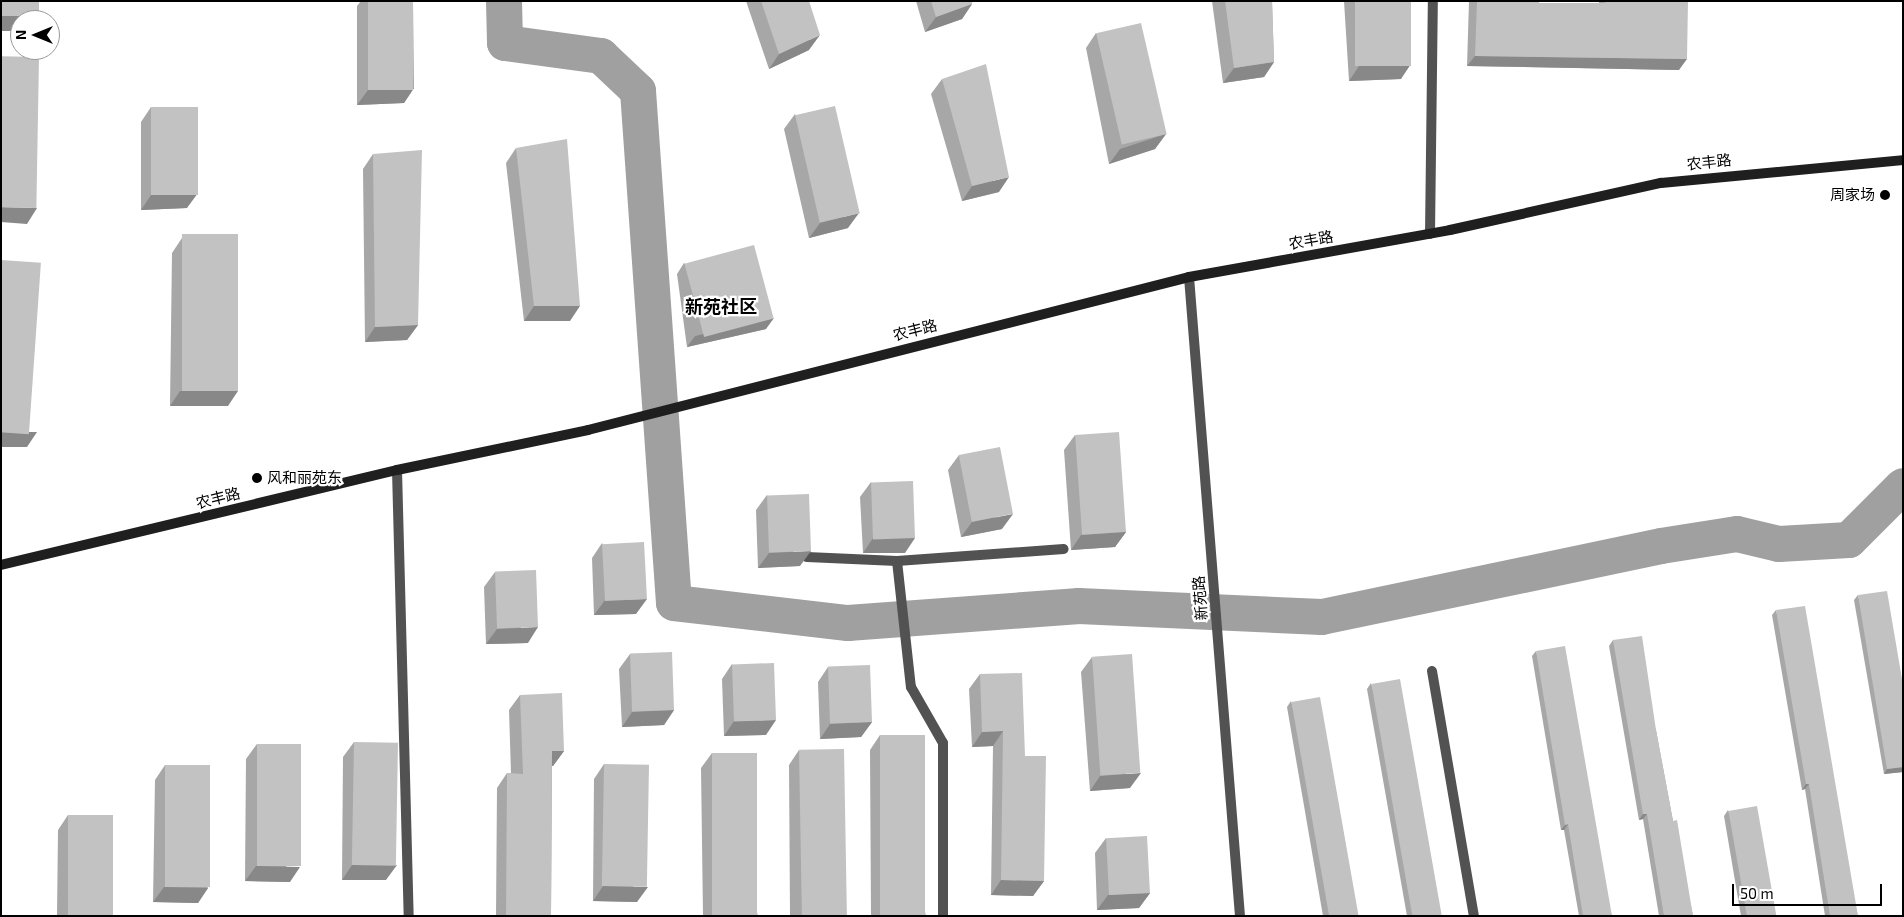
<!DOCTYPE html>
<meta charset="utf-8">
<style>
body{margin:0}
#map{position:relative;width:1904px;height:917px;overflow:hidden;background:#fff;font-family:"Exo 2","Noto Sans SC",sans-serif}
div>[style]{position:absolute}
.river>*{height:36px;margin:-18px;padding:0 18px;transform-origin:18px;border-radius:18px;background:#a0a0a0}
.street>*{height:10px;margin:-5px;padding:0 5px;transform-origin:5px;border-radius:5px;background:#525252}
.secondary>*{height:10px;margin:-5px;padding:0 5px;transform-origin:5px;border-radius:5px;background:#1f1f1f}
.wall>*{inset:0;background:#a7a7a7}
.shaded-wall>*{inset:0;background:#888}
.building>*{inset:0;background:#c2c2c2;transform-origin:0 0}
.dots>*{width:14px;height:14px;translate:-50% -50%;box-sizing:border-box;border:2px solid #fff;border-radius:50%}
span{translate:-50% -50%;white-space:nowrap;text-align:center;line-height:1.15;-webkit-text-stroke:4.5px #fff;paint-order:stroke}
.street-label{font-size:15px;color:#000}
.poi-label{font-size:15px;color:#000}
.right{translate:-100% -50%;text-align:right}
.left{translate:0 -50%;text-align:left}
.quarter-label{font-size:18px;color:#000;font-weight:700}
.frame{position:absolute;inset:0;border:2px solid #000;pointer-events:none}
.north{position:absolute;left:10px;top:10px;width:50px;height:50px;box-sizing:border-box;background:#fff;border:1px solid #999;border-radius:50%;rotate:270deg;font-size:14px;font-weight:700;line-height:20px;text-align:center;color:#000}
.north::after{content:'';display:block;margin:auto;width:18px;height:22px;background:#000;clip-path:polygon(50% 0,100% 100%,50% 72%,0 100%)}
.scale{position:absolute;left:1732px;top:884px;width:150px;height:22px;box-sizing:border-box;border:2px solid #000;border-top:0;padding-left:6px;font-size:15px;line-height:18px;white-space:nowrap;color:#000;-webkit-text-stroke:4px #fff;paint-order:stroke}
</style>
<div id="map">
<div class="river">
<div style="left:504px;top:1px;width:42px;rotate:88.6deg"></div>
<div style="left:505px;top:43px;width:97px;rotate:7.7deg"></div>
<div style="left:601px;top:56px;width:51px;rotate:43.4deg"></div>
<div style="left:638px;top:91px;width:513px;rotate:85.98deg"></div>
<div style="left:674px;top:603px;width:175px;rotate:6.6deg"></div>
<div style="left:848px;top:623px;width:232px;rotate:-4.2deg"></div>
<div style="left:1079px;top:606px;width:243px;rotate:2.6deg"></div>
<div style="left:1322px;top:617px;width:346px;rotate:-11.8deg"></div>
<div style="left:1661px;top:546px;width:77px;rotate:-9deg"></div>
<div style="left:1737px;top:534px;width:43px;rotate:13.4deg"></div>
<div style="left:1779px;top:544px;width:70px;rotate:-3.3deg"></div>
<div style="left:1849px;top:540px;width:76px;rotate:-45deg"></div>
</div>
<div class="street">
<div style="left:1430px;top:234px;width:233px;rotate:-89.3deg"></div>
<div style="left:1189px;top:277px;width:641px;rotate:85.44deg"></div>
<div style="left:397px;top:470px;width:446px;rotate:88.5deg"></div>
<div style="left:807px;top:557px;width:90px;rotate:2.5deg"></div>
<div style="left:897px;top:561px;width:167px;rotate:-4.1deg"></div>
<div style="left:897px;top:561px;width:127px;rotate:83.7deg"></div>
<div style="left:911px;top:687px;width:64px;rotate:60.3deg"></div>
<div style="left:943px;top:743px;width:173px;rotate:90deg"></div>
<div style="left:1432px;top:671px;width:249px;rotate:80.3deg"></div>
</div>
<div class="secondary">
<div style="left:1px;top:565px;width:407px;rotate:-13.5deg"></div>
<div style="left:397px;top:470px;width:195px;rotate:-11.8deg"></div>
<div style="left:588px;top:430px;width:620px;rotate:-14.28deg"></div>
<div style="left:1189px;top:277px;width:265px;rotate:-10.2deg"></div>
<div style="left:1450px;top:230px;width:216px;rotate:-12.6deg"></div>
<div style="left:1661px;top:183px;width:243px;rotate:-5.4deg"></div>
</div>
<div class="wall">
<div style="clip-path:polygon(361px 1px,413px 1px,414px 88px,404px 103px,357px 105px,357px 6px)"></div>
<div style="clip-path:polygon(746px 1px,809px 1px,809px 50px,769px 69px)"></div>
<div style="clip-path:polygon(916px 1px,972px 1px,972px 4px,962px 19px,925px 32px)"></div>
<div style="clip-path:polygon(1212px 1px,1272px 1px,1274px 62px,1264px 77px,1223px 83px)"></div>
<div style="clip-path:polygon(1344px 1px,1411px 1px,1401px 79px,1349px 81px)"></div>
<div style="clip-path:polygon(1469px 1px,1539px 1px,1539px 3px,1599px 3px,1599px 1px,1688px 1px,1679px 70px,1467px 66px)"></div>
<div style="clip-path:polygon(1096px 33px,1166px 134px,1155px 149px,1109px 164px,1086px 48px)"></div>
<div style="clip-path:polygon(942px 79px,999px 192px,962px 201px,931px 94px)"></div>
<div style="clip-path:polygon(151px 107px,187px 208px,141px 210px,141px 122px)"></div>
<div style="clip-path:polygon(795px 114px,848px 228px,809px 238px,784px 129px)"></div>
<div style="clip-path:polygon(516px 148px,570px 321px,524px 321px,506px 163px)"></div>
<div style="clip-path:polygon(373px 154px,418px 325px,407px 340px,365px 342px,363px 169px)"></div>
<div style="clip-path:polygon(182px 238px,228px 406px,170px 406px,172px 253px)"></div>
<div style="clip-path:polygon(684px 263px,766px 329px,687px 347px,677px 274px)"></div>
<div style="clip-path:polygon(1075px 435px,1126px 532px,1115px 547px,1071px 550px,1064px 450px)"></div>
<div style="clip-path:polygon(959px 455px,1002px 529px,961px 537px,948px 470px)"></div>
<div style="clip-path:polygon(871px 482px,905px 553px,863px 553px,860px 497px)"></div>
<div style="clip-path:polygon(767px 495px,800px 566px,758px 568px,756px 510px)"></div>
<div style="clip-path:polygon(602px 543px,636px 614px,594px 615px,592px 558px)"></div>
<div style="clip-path:polygon(495px 572px,528px 643px,486px 644px,484px 587px)"></div>
<div style="clip-path:polygon(1858px 595px,1903px 772px,1884px 774px,1854px 600px)"></div>
<div style="clip-path:polygon(1776px 610px,1858px 916px,1825px 916px,1805px 789px,1802px 790px,1772px 615px)"></div>
<div style="clip-path:polygon(1613px 640px,1656px 730px,1673px 821px,1693px 916px,1659px 916px,1643px 819px,1639px 820px,1609px 646px)"></div>
<div style="clip-path:polygon(1536px 651px,1612px 916px,1579px 916px,1564px 830px,1561px 830px,1532px 656px)"></div>
<div style="clip-path:polygon(630px 654px,674px 710px,664px 725px,622px 727px,619px 669px)"></div>
<div style="clip-path:polygon(1092px 657px,1130px 788px,1090px 791px,1081px 672px)"></div>
<div style="clip-path:polygon(732px 664px,766px 735px,724px 736px,722px 679px)"></div>
<div style="clip-path:polygon(828px 667px,872px 722px,861px 737px,820px 739px,818px 682px)"></div>
<div style="clip-path:polygon(980px 674px,1025px 756px,1044px 881px,1033px 896px,991px 895px,993px 746px,972px 747px,969px 689px)"></div>
<div style="clip-path:polygon(1371px 683px,1441px 916px,1407px 916px,1367px 689px)"></div>
<div style="clip-path:polygon(520px 695px,564px 751px,553px 766px,552px 766px,551px 916px,496px 916px,497px 788px,507px 773px,511px 773px,509px 710px)"></div>
<div style="clip-path:polygon(1291px 701px,1357px 916px,1323px 916px,1287px 707px)"></div>
<div style="clip-path:polygon(880px 735px,926px 916px,871px 916px,870px 750px)"></div>
<div style="clip-path:polygon(354px 742px,386px 880px,342px 880px,343px 757px)"></div>
<div style="clip-path:polygon(257px 744px,290px 882px,245px 881px,246px 759px)"></div>
<div style="clip-path:polygon(799px 750px,846px 916px,790px 916px,789px 765px)"></div>
<div style="clip-path:polygon(712px 753px,758px 916px,703px 916px,701px 768px)"></div>
<div style="clip-path:polygon(604px 764px,637px 902px,593px 901px,594px 779px)"></div>
<div style="clip-path:polygon(165px 765px,208px 888px,198px 903px,153px 902px,155px 780px)"></div>
<div style="clip-path:polygon(1728px 810px,1776px 916px,1741px 916px,1724px 816px)"></div>
<div style="clip-path:polygon(68px 815px,112px 916px,57px 916px,58px 830px)"></div>
<div style="clip-path:polygon(1106px 838px,1150px 893px,1139px 908px,1097px 910px,1095px 853px)"></div>
</div>
<div class="shaded-wall">
<div style="clip-path:polygon(972px 4px,962px 19px,925px 32px,936px 17px)"></div>
<div style="clip-path:polygon(1px 16px,39px 16px,37px 20px,20px 20px,20px 31px,1px 31px)"></div>
<div style="clip-path:polygon(820px 35px,809px 50px,769px 69px,779px 54px)"></div>
<div style="clip-path:polygon(1475px 56px,1687px 59px,1679px 70px,1467px 66px)"></div>
<div style="clip-path:polygon(1274px 62px,1264px 77px,1223px 83px,1234px 68px)"></div>
<div style="clip-path:polygon(1411px 64px,1401px 79px,1349px 81px,1359px 66px)"></div>
<div style="clip-path:polygon(414px 88px,404px 103px,357px 105px,368px 90px)"></div>
<div style="clip-path:polygon(1166px 134px,1155px 149px,1109px 164px,1120px 149px)"></div>
<div style="clip-path:polygon(1009px 177px,999px 192px,962px 201px,972px 186px)"></div>
<div style="clip-path:polygon(198px 193px,187px 208px,141px 210px,151px 195px)"></div>
<div style="clip-path:polygon(1px 207px,37px 208px,27px 224px,1px 222px)"></div>
<div style="clip-path:polygon(859px 213px,848px 228px,809px 238px,820px 223px)"></div>
<div style="clip-path:polygon(534px 306px,580px 306px,570px 321px,524px 321px)"></div>
<div style="clip-path:polygon(774px 318px,766px 329px,687px 347px,695px 336px)"></div>
<div style="clip-path:polygon(418px 325px,407px 340px,365px 342px,375px 327px)"></div>
<div style="clip-path:polygon(180px 391px,238px 391px,228px 406px,170px 406px)"></div>
<div style="clip-path:polygon(1px 432px,37px 432px,27px 447px,1px 447px)"></div>
<div style="clip-path:polygon(1013px 514px,1002px 529px,961px 537px,972px 522px)"></div>
<div style="clip-path:polygon(1126px 532px,1115px 547px,1071px 550px,1081px 535px)"></div>
<div style="clip-path:polygon(873px 538px,915px 538px,905px 553px,863px 553px)"></div>
<div style="clip-path:polygon(811px 551px,800px 566px,758px 568px,769px 553px)"></div>
<div style="clip-path:polygon(647px 599px,636px 614px,594px 615px,605px 600px)"></div>
<div style="clip-path:polygon(538px 627px,528px 643px,486px 644px,497px 629px)"></div>
<div style="clip-path:polygon(674px 710px,664px 725px,622px 727px,632px 712px)"></div>
<div style="clip-path:polygon(776px 720px,766px 735px,724px 736px,734px 721px)"></div>
<div style="clip-path:polygon(872px 722px,861px 737px,820px 739px,830px 724px)"></div>
<div style="clip-path:polygon(1003px 731px,993px 746px,972px 747px,982px 732px)"></div>
<div style="clip-path:polygon(552px 751px,564px 751px,553px 766px,541px 766px)"></div>
<div style="clip-path:polygon(1903px 767px,1903px 772px,1884px 774px,1887px 769px)"></div>
<div style="clip-path:polygon(1141px 773px,1130px 788px,1090px 791px,1100px 776px)"></div>
<div style="clip-path:polygon(1806px 784px,1809px 784px,1805px 789px,1802px 790px)"></div>
<div style="clip-path:polygon(1643px 814px,1647px 814px,1643px 819px,1639px 820px)"></div>
<div style="clip-path:polygon(1568px 824px,1564px 830px,1561px 830px,1565px 825px)"></div>
<div style="clip-path:polygon(352px 865px,397px 865px,386px 880px,342px 880px)"></div>
<div style="clip-path:polygon(256px 866px,300px 867px,290px 882px,245px 881px)"></div>
<div style="clip-path:polygon(1001px 880px,1044px 881px,1033px 896px,991px 895px)"></div>
<div style="clip-path:polygon(603px 886px,648px 887px,637px 902px,593px 901px)"></div>
<div style="clip-path:polygon(164px 887px,208px 888px,198px 903px,153px 902px)"></div>
<div style="clip-path:polygon(1150px 893px,1139px 908px,1097px 910px,1108px 895px)"></div>
</div>
<div class="building">
<div style="left:1px;top:1px;width:38px;height:15px"></div>
<div style="left:368px;top:1px;width:45px;height:89px"></div>
<div style="clip-path:polygon(761px 1px,809px 1px,820px 35px,779px 54px)"></div>
<div style="clip-path:polygon(931px 1px,972px 1px,972px 4px,936px 17px)"></div>
<div style="clip-path:polygon(1225px 1px,1272px 1px,1274px 62px,1234px 68px)"></div>
<div style="left:1355px;top:1px;width:56px;height:65px"></div>
<div style="clip-path:polygon(1477px 1px,1539px 1px,1539px 3px,1605px 3px,1605px 1px,1688px 1px,1687px 59px,1475px 56px)"></div>
<div style="left:1141px;top:23px;width:114px;height:46px;rotate:77deg"></div>
<div style="left:39px;top:57px;width:151px;height:38px;rotate:91deg"></div>
<div style="clip-path:polygon(986px 64px,1009px 177px,972px 186px,942px 79px)"></div>
<div style="left:835px;top:106px;width:110px;height:41px;rotate:77deg"></div>
<div style="left:151px;top:107px;width:47px;height:88px"></div>
<div style="clip-path:polygon(567px 139px,580px 306px,534px 306px,516px 148px)"></div>
<div style="clip-path:polygon(422px 150px,418px 325px,375px 327px,373px 154px)"></div>
<div style="left:238px;top:234px;width:157px;height:56px;rotate:90deg"></div>
<div style="left:754px;top:245px;width:76px;height:72px;rotate:75deg"></div>
<div style="left:1px;top:260px;width:40px;height:172px;rotate:4deg"></div>
<div style="left:1119px;top:432px;width:100px;height:44px;rotate:86deg"></div>
<div style="left:1000px;top:447px;width:68px;height:42px;rotate:79deg"></div>
<div style="left:913px;top:481px;width:57px;height:42px;rotate:88deg"></div>
<div style="left:809px;top:494px;width:57px;height:42px;rotate:88deg"></div>
<div style="left:644px;top:542px;width:57px;height:42px;rotate:87deg"></div>
<div style="left:536px;top:570px;width:57px;height:41px;rotate:88deg"></div>
<div style="clip-path:polygon(1887px 591px,1903px 685px,1903px 767px,1887px 769px,1858px 595px)"></div>
<div style="clip-path:polygon(1805px 606px,1858px 916px,1830px 916px,1809px 784px,1806px 784px,1776px 610px)"></div>
<div style="clip-path:polygon(1642px 636px,1656px 730px,1673px 821px,1677px 820px,1693px 916px,1664px 916px,1647px 814px,1643px 814px,1613px 640px)"></div>
<div style="clip-path:polygon(1565px 646px,1612px 916px,1583px 916px,1568px 824px,1565px 825px,1536px 651px)"></div>
<div style="left:672px;top:652px;width:58px;height:42px;rotate:88deg"></div>
<div style="left:1132px;top:654px;width:119px;height:40px;rotate:86deg"></div>
<div style="left:774px;top:663px;width:57px;height:42px;rotate:88deg"></div>
<div style="left:870px;top:665px;width:57px;height:42px;rotate:88deg"></div>
<div style="clip-path:polygon(1022px 673px,1025px 756px,1046px 756px,1044px 881px,1001px 880px,1003px 731px,982px 732px,980px 674px)"></div>
<div style="left:1400px;top:679px;width:241px;height:29px;rotate:80deg"></div>
<div style="clip-path:polygon(562px 693px,564px 751px,552px 751px,551px 916px,506px 916px,507px 773px,523px 774px,520px 695px)"></div>
<div style="left:1320px;top:697px;width:222px;height:29px;rotate:80deg"></div>
<div style="left:880px;top:735px;width:45px;height:181px"></div>
<div style="left:354px;top:742px;width:44px;height:123px;rotate:1deg"></div>
<div style="left:257px;top:744px;width:44px;height:122px"></div>
<div style="left:844px;top:749px;width:167px;height:45px;rotate:89deg"></div>
<div style="left:712px;top:753px;width:45px;height:163px"></div>
<div style="left:604px;top:764px;width:45px;height:122px;rotate:1deg"></div>
<div style="left:165px;top:765px;width:45px;height:122px"></div>
<div style="left:1757px;top:806px;width:112px;height:29px;rotate:80deg"></div>
<div style="left:68px;top:815px;width:45px;height:101px"></div>
<div style="left:1147px;top:836px;width:57px;height:41px;rotate:87deg"></div>
</div>
<div class="dots">
<div style="left:1885px;top:195px;background:#000"></div>
<div style="left:257px;top:478px;background:#000"></div>
</div>
<div class="street-label">
<span style="left:1709px;top:162px;rotate:-6deg">农丰路</span>
<span style="left:1311px;top:240px;rotate:-10deg">农丰路</span>
<span style="left:915px;top:330px;rotate:-14deg">农丰路</span>
<span style="left:218px;top:498px;rotate:-14deg">农丰路</span>
<span style="left:1200px;top:598px;rotate:-94deg">新苑路</span>
</div>
<div class="poi-label">
<span class="right" style="left:1875px;top:195px">周家场</span>
<span class="left" style="left:267px;top:478px">风和丽苑东</span>
</div>
<div class="quarter-label">
<span style="left:721px;top:306px">新苑社区</span>
</div>
<div class="frame"></div>
<div class="north">N</div>
<div class="scale">50 m</div>
</div>
